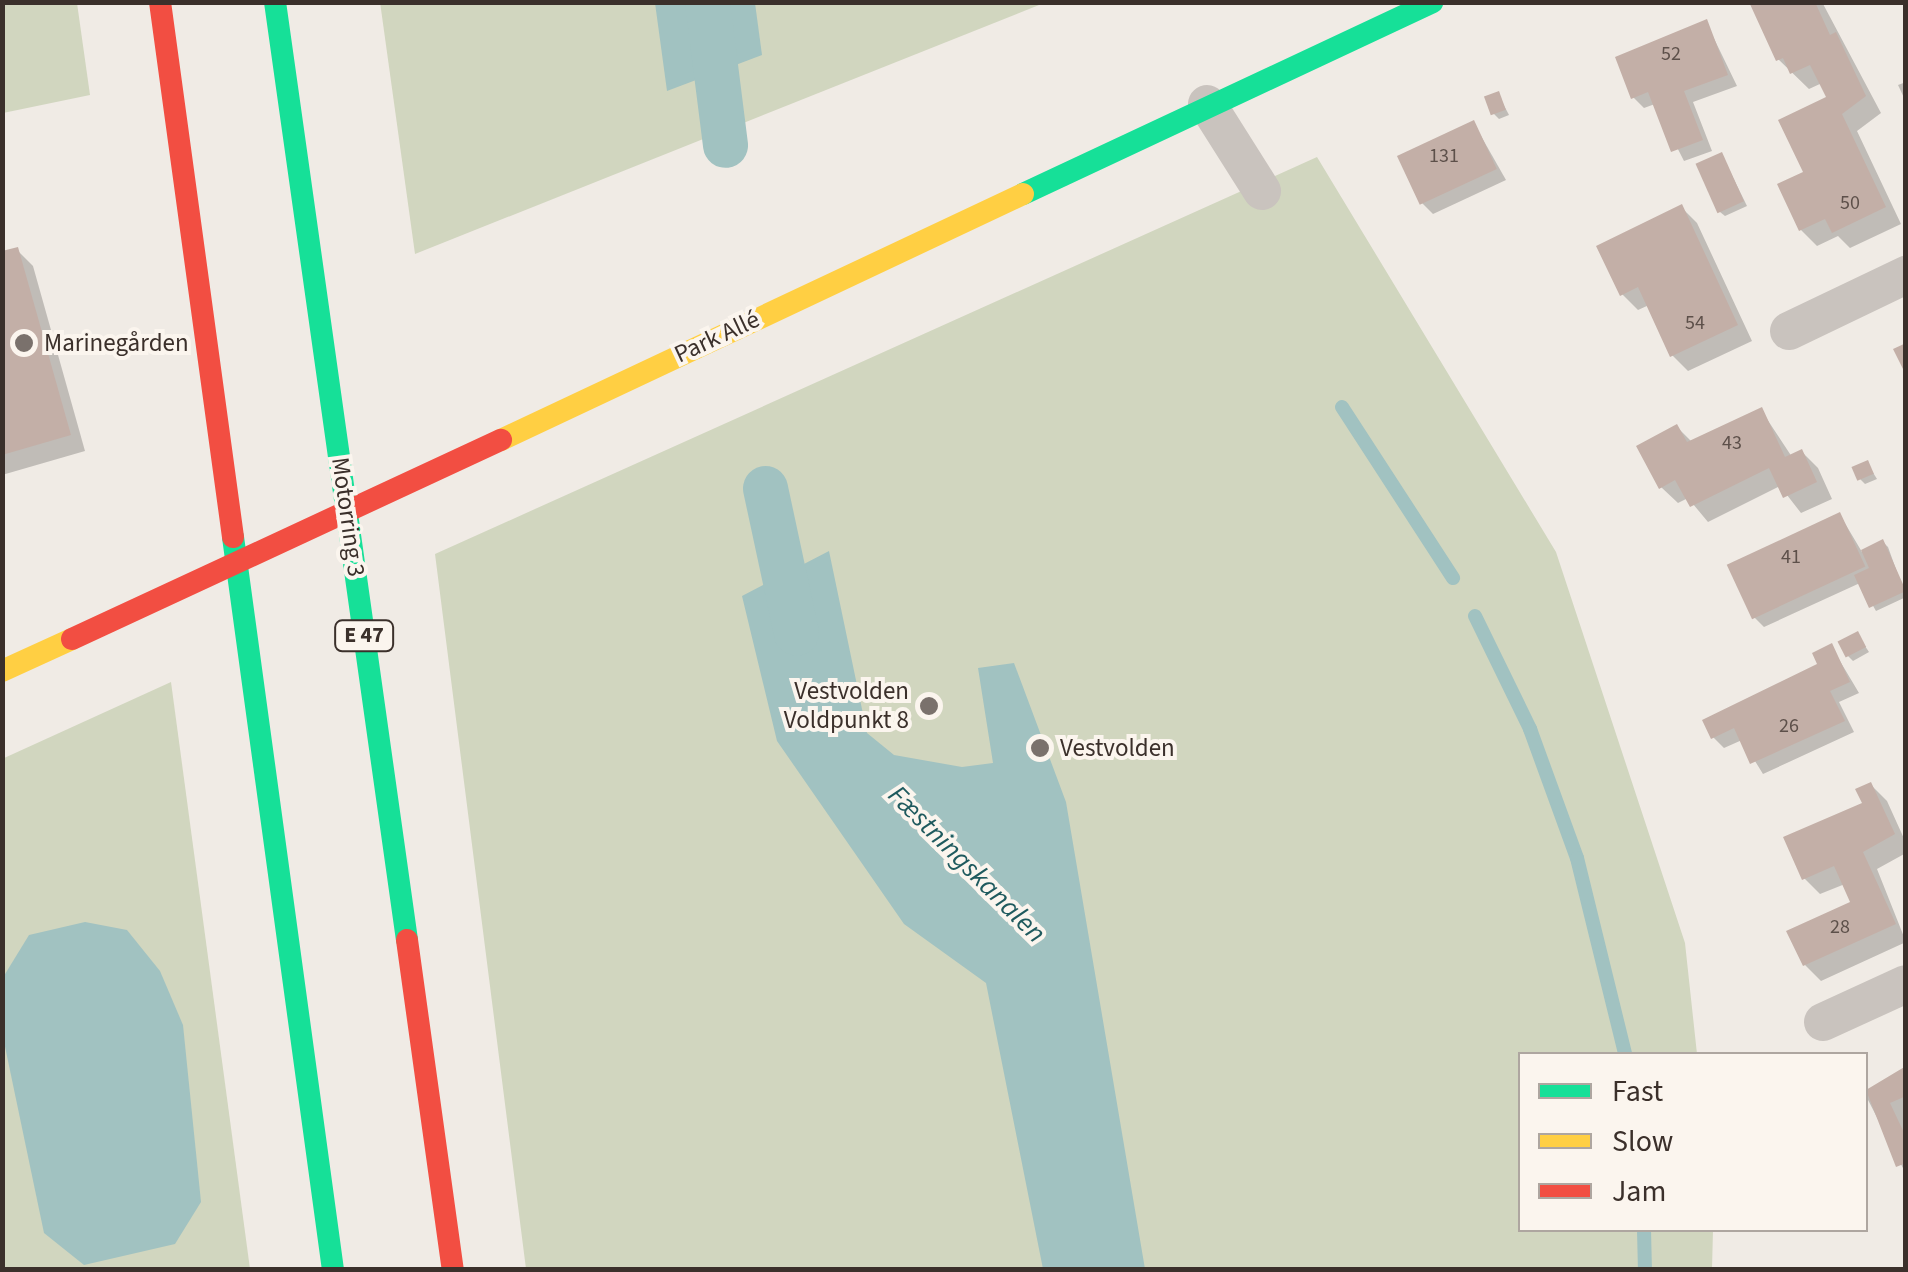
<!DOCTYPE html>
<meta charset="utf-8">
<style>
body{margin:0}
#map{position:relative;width:1908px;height:1272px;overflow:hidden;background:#f0ebe5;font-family:"Source Sans 3",sans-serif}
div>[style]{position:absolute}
.green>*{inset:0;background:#d1d6bf}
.water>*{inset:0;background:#a1c2c1}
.shadow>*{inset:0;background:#0003}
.stream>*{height:14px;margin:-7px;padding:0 7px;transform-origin:7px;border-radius:7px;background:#a1c2c1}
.canal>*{height:45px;margin:-22.5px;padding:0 22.5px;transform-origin:22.5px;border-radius:22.5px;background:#a1c2c1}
.building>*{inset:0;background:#c3afa7;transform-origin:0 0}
.street>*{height:38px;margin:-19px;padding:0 19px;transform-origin:19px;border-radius:19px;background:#c9c3be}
.fast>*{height:22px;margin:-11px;padding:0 11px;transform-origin:11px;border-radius:11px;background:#16e098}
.slow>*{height:22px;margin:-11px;padding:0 11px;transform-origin:11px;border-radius:11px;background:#ffcf43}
.jam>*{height:22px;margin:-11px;padding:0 11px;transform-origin:11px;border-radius:11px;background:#f24e42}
.jam-bridge>*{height:22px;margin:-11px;padding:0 11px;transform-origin:11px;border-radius:11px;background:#f24e42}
.dots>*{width:28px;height:28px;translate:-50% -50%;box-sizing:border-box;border:5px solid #fbf5ee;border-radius:50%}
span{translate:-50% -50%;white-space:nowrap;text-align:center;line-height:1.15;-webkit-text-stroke:8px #fbf5ee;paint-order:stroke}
.number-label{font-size:20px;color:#5d504a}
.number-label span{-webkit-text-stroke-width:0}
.shield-label span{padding:2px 8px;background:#fbf5ee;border:2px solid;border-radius:8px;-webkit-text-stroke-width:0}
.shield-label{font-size:22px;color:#3b302b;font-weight:700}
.street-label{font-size:25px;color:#3b302b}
.poi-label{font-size:25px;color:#3b302b}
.left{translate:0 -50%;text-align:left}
.right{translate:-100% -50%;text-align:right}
.water-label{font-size:28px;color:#1f5a5e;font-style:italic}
.frame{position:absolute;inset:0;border:5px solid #3b302b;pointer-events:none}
.legend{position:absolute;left:1518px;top:1052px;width:350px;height:180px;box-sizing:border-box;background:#fbf5ee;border:2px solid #aea6a0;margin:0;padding:12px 18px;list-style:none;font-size:30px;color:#3b302b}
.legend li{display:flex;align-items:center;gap:20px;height:50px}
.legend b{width:50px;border:2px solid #aea6a0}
</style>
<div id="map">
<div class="green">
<div style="clip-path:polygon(3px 2px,77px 3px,90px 95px,3px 113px)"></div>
<div style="clip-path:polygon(380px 2px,1044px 3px,415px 254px)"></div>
<div style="clip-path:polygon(1317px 157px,1556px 552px,1685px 943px,1697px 1054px,1520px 1054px,1520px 1230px,1713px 1230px,1712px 1269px,526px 1269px,435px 554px)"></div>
<div style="clip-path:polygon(171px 682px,250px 1269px,3px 1269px,2px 759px)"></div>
</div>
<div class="water">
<div style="clip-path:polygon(655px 3px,755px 3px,762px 55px,667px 91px)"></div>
<div style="clip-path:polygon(829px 551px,867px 733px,894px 755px,962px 767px,993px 763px,978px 668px,1014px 663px,1066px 802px,1145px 1269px,1043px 1269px,986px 983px,904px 924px,777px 741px,742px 596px)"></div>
<div style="clip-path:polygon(85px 922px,127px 930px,160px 971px,183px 1025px,201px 1202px,175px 1244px,84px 1265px,44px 1233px,3px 1037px,2px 979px,29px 935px)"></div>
</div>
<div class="shadow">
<div style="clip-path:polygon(1751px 2px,1822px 2px,1881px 113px,1857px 131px,1901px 224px,1850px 248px,1838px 236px,1817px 246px,1801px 230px,1807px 173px,1829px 98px,1822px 83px,1809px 89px,1778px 59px)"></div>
<div style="clip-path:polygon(1706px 22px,1737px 86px,1693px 102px,1712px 151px,1684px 161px,1655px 104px,1644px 108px,1633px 97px)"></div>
<div style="clip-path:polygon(1906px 82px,1906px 102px,1898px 85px)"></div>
<div style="clip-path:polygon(1498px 94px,1509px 115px,1499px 119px,1494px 114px)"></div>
<div style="clip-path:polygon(1473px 122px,1506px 180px,1433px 214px,1422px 203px)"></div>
<div style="clip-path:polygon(1722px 155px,1747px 206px,1725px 216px,1720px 212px)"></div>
<div style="clip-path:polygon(1681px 207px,1697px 223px,1752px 341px,1688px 371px,1672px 355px,1649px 305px,1638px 310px,1622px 294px)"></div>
<div style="clip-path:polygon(17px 250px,33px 266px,85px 451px,2px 475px,2px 254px)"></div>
<div style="clip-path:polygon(1761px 410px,1792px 457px,1802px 452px,1818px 468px,1832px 499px,1801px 513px,1780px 486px,1708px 522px,1688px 498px,1678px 503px,1661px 487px,1677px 427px,1692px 442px)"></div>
<div style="clip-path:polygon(1867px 463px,1877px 479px,1865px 484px,1860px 479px)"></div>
<div style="clip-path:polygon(1840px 515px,1862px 552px,1883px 542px,1888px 547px,1906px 597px,1876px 611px,1860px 583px,1764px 627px,1753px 616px)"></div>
<div style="clip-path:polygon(1857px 634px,1869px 652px,1853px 661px,1848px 656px)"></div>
<div style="clip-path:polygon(1831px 646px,1859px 693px,1839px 702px,1854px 732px,1763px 774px,1742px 740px,1724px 748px,1713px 737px,1820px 665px)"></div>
<div style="clip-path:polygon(1871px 785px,1887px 801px,1906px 843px,1906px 853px,1877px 869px,1906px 942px,1821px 981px,1805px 965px,1854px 903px,1845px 884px,1820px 894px,1804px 878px,1865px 805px)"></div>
<div style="clip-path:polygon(1906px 1072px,1904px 1120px,1906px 1174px,1866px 1096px)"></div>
</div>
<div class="stream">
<div style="left:1342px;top:407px;width:204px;rotate:57deg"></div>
<div style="left:1475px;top:616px;width:126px;rotate:64deg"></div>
<div style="left:1530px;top:729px;width:137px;rotate:70deg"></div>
<div style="left:1577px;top:858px;width:202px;rotate:76.2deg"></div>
<div style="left:1644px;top:1230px;width:40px;rotate:88.6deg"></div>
</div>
<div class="canal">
<div style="left:707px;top:2px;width:144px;rotate:82.8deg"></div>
<div style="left:765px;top:488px;width:148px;rotate:77.9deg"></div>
</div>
<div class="building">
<div style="clip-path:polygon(1749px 2px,1815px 2px,1830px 35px,1836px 32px,1866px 96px,1842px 114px,1886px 207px,1832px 233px,1825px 219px,1799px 231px,1777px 184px,1803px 172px,1778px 120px,1826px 97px,1810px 65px,1790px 74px,1783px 58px,1776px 61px)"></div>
<div style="clip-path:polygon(1707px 19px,1728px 75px,1684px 91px,1703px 140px,1671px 152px,1648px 92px,1631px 99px,1615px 57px)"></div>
<div style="left:1499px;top:91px;width:20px;height:16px;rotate:70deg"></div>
<div style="left:1474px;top:120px;width:54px;height:85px;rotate:65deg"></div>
<div style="left:1722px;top:152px;width:54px;height:29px;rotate:66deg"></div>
<div style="clip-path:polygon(1682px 204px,1738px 325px,1670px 357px,1638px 287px,1620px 296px,1596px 246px)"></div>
<div style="clip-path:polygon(18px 247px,71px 435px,2px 455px,2px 251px)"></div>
<div style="clip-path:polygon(1906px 343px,1906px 375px,1893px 349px)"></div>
<div style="clip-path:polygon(1762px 407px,1785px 457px,1802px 449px,1817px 482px,1783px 498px,1769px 468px,1690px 507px,1675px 480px,1659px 489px,1636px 446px,1677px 424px,1687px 442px)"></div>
<div style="left:1868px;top:460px;width:15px;height:18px;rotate:67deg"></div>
<div style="left:1840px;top:512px;width:60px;height:125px;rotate:65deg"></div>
<div style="clip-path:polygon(1883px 539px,1906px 591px,1869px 608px,1854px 575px,1869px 568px,1861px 550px)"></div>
<div style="left:1858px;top:631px;width:18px;height:23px;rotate:63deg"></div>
<div style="clip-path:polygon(1832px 643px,1850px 682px,1830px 691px,1845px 721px,1750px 764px,1734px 728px,1711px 739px,1702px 720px,1817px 664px,1812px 653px)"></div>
<div style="clip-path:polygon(1871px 782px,1895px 834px,1863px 852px,1896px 924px,1803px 966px,1786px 931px,1850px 902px,1834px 866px,1802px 880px,1783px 837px,1862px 803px,1855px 789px)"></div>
<div style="clip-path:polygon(1906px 1066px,1906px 1096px,1890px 1103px,1906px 1137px,1906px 1163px,1896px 1167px,1866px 1090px)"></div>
</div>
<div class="street">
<div style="left:1207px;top:104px;width:103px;rotate:57.7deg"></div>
<div style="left:1789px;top:331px;width:130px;rotate:-25.6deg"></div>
<div style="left:1823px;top:1022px;width:91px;rotate:-24.6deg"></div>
</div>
<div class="fast">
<div style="left:275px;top:2px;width:947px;rotate:81.99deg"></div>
<div style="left:1023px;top:194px;width:452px;rotate:-25.1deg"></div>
<div style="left:233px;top:537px;width:740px;rotate:82.23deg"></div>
</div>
<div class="slow">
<div style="left:501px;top:440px;width:577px;rotate:-25.23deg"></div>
<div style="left:2px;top:671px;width:77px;rotate:-24.6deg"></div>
</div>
<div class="jam">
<div style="left:160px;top:2px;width:540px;rotate:82.23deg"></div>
<div style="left:407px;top:940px;width:333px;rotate:82.1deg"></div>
</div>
<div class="jam-bridge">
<div style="left:72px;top:639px;width:473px;rotate:-24.9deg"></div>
</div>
<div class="dots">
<div style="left:24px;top:343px;background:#7a716c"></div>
<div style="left:929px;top:706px;background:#7a716c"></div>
<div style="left:1040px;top:748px;background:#7a716c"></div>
</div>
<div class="number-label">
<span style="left:1671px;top:54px">52</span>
<span style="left:1444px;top:156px">131</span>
<span style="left:1850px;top:203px">50</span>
<span style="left:1695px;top:323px">54</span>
<span style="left:1732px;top:443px">43</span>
<span style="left:1791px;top:557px">41</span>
<span style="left:1789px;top:726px">26</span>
<span style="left:1840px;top:927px">28</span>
</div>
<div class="shield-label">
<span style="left:364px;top:636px">E 47</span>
</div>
<div class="street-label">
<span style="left:717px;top:337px;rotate:-25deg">Park Allé</span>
<span style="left:348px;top:517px;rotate:82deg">Motorring 3</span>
</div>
<div class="poi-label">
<span class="left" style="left:44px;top:343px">Marinegården</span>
<span class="right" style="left:909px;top:706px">Vestvolden<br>Voldpunkt 8</span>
<span class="left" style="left:1060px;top:748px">Vestvolden</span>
</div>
<div class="water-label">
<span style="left:967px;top:864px;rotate:45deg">Fæstningskanalen</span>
</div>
<div class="frame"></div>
<ul class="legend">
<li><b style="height:12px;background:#16e098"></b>Fast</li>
<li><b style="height:12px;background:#ffcf43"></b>Slow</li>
<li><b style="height:12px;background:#f24e42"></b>Jam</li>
</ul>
</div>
